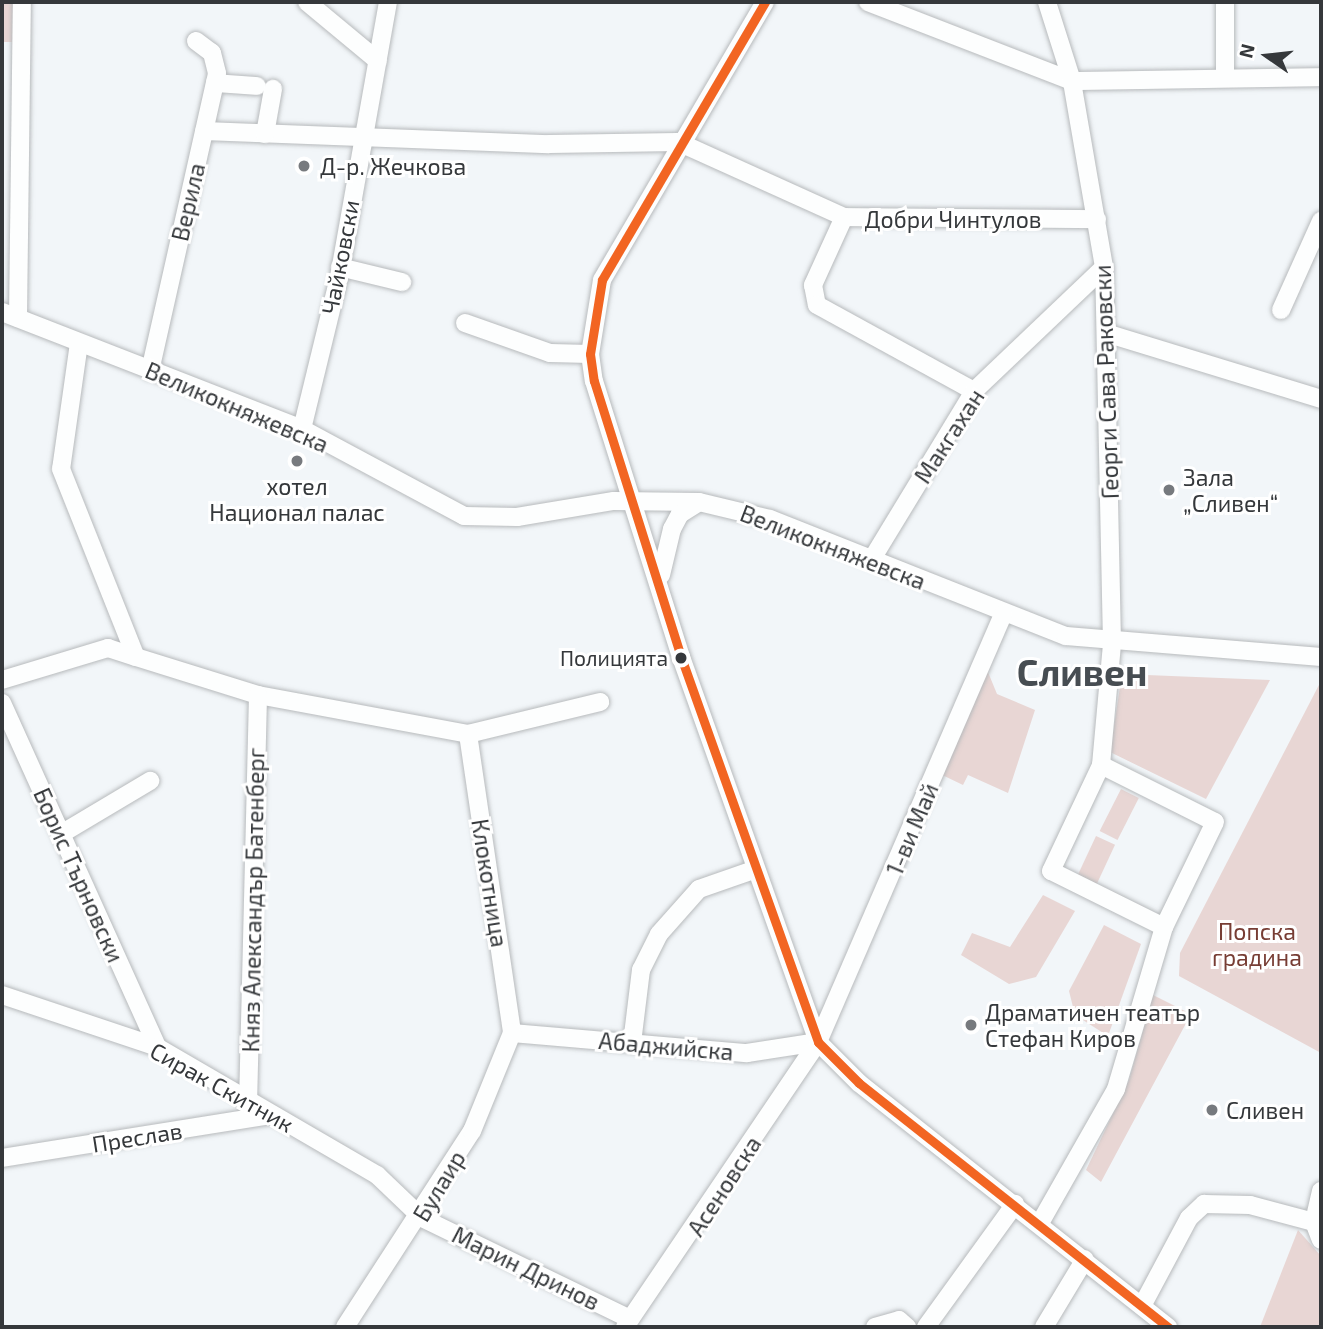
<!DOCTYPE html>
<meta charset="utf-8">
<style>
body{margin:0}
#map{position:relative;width:1323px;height:1329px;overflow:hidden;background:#f2f6f9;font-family:"Exo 2",sans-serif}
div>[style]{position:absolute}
.green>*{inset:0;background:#e8d6d4;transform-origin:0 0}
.roads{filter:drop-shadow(0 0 2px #b7babc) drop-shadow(0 0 2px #b7babc)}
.minor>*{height:18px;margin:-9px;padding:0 9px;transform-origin:9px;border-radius:9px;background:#fdfefe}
.bus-1>*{height:9px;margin:-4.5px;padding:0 4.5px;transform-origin:4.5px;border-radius:4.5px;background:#f26522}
.dots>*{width:19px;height:19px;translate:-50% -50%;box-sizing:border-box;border:4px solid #fff;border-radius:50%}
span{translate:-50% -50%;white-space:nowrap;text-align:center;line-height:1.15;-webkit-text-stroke:6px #fff;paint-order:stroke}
.bus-label{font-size:21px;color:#35383b}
.right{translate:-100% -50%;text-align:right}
.poi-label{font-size:23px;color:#35383b}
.left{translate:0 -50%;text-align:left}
.street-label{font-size:23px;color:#35383b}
.park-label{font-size:23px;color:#773d34}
.town-label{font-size:37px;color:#474d52;font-weight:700}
.frame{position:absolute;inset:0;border:4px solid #35383b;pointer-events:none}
.north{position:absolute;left:1232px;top:21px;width:70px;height:70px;-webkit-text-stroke:5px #fff;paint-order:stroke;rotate:284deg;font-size:19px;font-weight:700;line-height:28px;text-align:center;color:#35383b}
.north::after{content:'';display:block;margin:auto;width:24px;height:32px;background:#35383b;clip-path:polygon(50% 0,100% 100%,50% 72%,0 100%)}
</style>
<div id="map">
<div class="green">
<div style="left:2px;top:2px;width:11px;height:40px"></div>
<div style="clip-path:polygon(983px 660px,997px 694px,1035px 710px,1008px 793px,968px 775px,963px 785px,936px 772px)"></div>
<div style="clip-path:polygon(1122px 674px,1270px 680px,1206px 799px,1110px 752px)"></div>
<div style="clip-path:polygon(1321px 681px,1321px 1053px,1179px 976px,1180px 953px)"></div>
<div style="left:1121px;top:789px;width:20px;height:47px;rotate:27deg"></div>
<div style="left:1096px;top:836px;width:21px;height:47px;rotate:25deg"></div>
<div style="clip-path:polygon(1043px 895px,1075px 911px,1036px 977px,1009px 984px,961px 955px,972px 933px,1010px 947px)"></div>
<div style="clip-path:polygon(1104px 925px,1141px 944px,1108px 1036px,1075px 1015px,1069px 991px)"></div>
<div style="clip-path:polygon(1153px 995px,1191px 1014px,1101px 1182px,1086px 1170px,1129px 1080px)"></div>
<div style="clip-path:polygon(1298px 1230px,1321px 1256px,1321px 1327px,1260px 1327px)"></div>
</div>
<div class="roads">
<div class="minor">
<div style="left:307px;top:2px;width:92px;rotate:39.7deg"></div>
<div style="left:765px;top:2px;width:322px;rotate:120.4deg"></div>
<div style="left:602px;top:280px;width:75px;rotate:99.2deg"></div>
<div style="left:590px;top:354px;width:27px;rotate:82deg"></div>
<div style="left:594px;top:381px;width:289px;rotate:72.5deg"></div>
<div style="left:681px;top:657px;width:409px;rotate:70.4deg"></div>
<div style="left:818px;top:1042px;width:58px;rotate:45deg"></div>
<div style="left:859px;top:1083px;width:394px;rotate:38.3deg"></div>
<div style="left:868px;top:2px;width:219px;rotate:21.2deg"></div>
<div style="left:1072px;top:81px;width:249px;rotate:-0.9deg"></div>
<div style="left:1225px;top:2px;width:74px;rotate:90deg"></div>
<div style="left:215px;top:83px;width:42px;rotate:4.1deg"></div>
<div style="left:204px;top:131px;width:345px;rotate:2.2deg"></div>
<div style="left:549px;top:144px;width:129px;rotate:-0.9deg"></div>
<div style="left:678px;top:142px;width:182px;rotate:24.3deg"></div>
<div style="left:844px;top:217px;width:253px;rotate:0.5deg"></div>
<div style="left:265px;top:134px;width:46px;rotate:-79.9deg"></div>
<div style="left:844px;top:217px;width:75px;rotate:114.5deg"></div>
<div style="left:813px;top:285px;width:20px;rotate:79deg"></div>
<div style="left:817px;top:305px;width:179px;rotate:28.7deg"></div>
<div style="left:340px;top:267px;width:64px;rotate:13.6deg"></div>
<div style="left:1281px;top:310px;width:98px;rotate:-65.8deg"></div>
<div style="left:2px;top:312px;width:322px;rotate:21.3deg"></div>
<div style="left:302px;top:429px;width:184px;rotate:28.2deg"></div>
<div style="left:464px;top:516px;width:53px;rotate:1.1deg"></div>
<div style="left:517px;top:517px;width:98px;rotate:-9.4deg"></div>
<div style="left:614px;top:501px;width:85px;rotate:0.7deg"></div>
<div style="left:699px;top:502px;width:73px;rotate:13.5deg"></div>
<div style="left:770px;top:519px;width:318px;rotate:21.6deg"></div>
<div style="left:1066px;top:636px;width:256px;rotate:4.7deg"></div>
<div style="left:18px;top:318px;width:316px;rotate:-89.3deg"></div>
<div style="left:465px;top:323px;width:90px;rotate:19.4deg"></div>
<div style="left:550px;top:353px;width:40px;rotate:1.4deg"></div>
<div style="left:1109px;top:334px;width:222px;rotate:17deg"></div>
<div style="left:79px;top:343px;width:127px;rotate:98.1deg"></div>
<div style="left:61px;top:469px;width:202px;rotate:68.3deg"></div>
<div style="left:136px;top:657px;width:128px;rotate:17.3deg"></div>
<div style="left:258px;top:695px;width:214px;rotate:10.5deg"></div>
<div style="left:468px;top:734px;width:136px;rotate:-13.6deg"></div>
<div style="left:150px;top:371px;width:305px;rotate:-77.3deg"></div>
<div style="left:217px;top:73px;width:21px;rotate:-104deg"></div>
<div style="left:212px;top:53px;width:20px;rotate:-143deg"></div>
<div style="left:302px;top:429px;width:156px;rotate:-76.3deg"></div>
<div style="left:339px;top:277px;width:279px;rotate:-79.9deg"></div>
<div style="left:872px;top:559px;width:197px;rotate:-58.7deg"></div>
<div style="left:974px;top:391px;width:180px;rotate:-43.6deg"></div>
<div style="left:661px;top:575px;width:47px;rotate:-76.6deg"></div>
<div style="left:672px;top:529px;width:17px;rotate:-62deg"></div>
<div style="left:680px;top:514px;width:22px;rotate:-32deg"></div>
<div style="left:2px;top:680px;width:111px;rotate:-16.8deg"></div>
<div style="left:108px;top:648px;width:29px;rotate:18deg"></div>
<div style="left:2px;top:703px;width:377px;rotate:65.7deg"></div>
<div style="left:468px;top:734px;width:302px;rotate:81.6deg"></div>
<div style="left:1101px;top:765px;width:127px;rotate:26.6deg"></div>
<div style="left:1215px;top:822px;width:117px;rotate:115.9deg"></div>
<div style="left:61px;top:834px;width:104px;rotate:-30.8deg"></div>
<div style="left:2px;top:995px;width:163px;rotate:18.5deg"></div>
<div style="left:157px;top:1047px;width:255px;rotate:30.2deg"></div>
<div style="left:377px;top:1175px;width:62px;rotate:43.7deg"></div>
<div style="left:422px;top:1218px;width:231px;rotate:25.9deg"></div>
<div style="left:512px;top:1033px;width:236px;rotate:4.9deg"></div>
<div style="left:747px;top:1053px;width:72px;rotate:-8.8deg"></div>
<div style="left:632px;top:1043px;width:74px;rotate:-83deg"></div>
<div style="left:641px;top:970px;width:40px;rotate:-63.4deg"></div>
<div style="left:659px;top:934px;width:60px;rotate:-48.4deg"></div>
<div style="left:699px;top:889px;width:60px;rotate:-19.3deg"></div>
<div style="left:248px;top:1105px;width:410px;rotate:-88.6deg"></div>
<div style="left:2px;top:1158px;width:272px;rotate:-9.1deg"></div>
<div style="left:1321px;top:1191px;width:32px;rotate:103deg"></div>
<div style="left:1314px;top:1222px;width:19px;rotate:69deg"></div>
<div style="left:1040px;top:1223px;width:154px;rotate:-60.4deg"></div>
<div style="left:1116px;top:1089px;width:169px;rotate:-73.5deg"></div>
<div style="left:1164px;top:927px;width:126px;rotate:-153.6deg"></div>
<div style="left:1051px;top:871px;width:117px;rotate:-64.7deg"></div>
<div style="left:1101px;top:765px;width:122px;rotate:-84.8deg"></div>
<div style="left:1112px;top:643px;width:376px;rotate:-91.2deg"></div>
<div style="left:1104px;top:267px;width:189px;rotate:-99.8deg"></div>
<div style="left:1072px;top:81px;width:83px;rotate:-107.6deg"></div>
<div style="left:1142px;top:1306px;width:100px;rotate:-61.9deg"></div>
<div style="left:1189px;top:1218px;width:21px;rotate:-43deg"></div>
<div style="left:1204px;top:1204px;width:46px;rotate:1.2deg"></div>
<div style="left:1250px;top:1205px;width:66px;rotate:14.9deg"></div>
<div style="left:345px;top:1327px;width:234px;rotate:-57.1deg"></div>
<div style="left:472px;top:1131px;width:106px;rotate:-67.8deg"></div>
<div style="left:625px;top:1327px;width:344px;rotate:-55.9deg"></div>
<div style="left:818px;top:1042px;width:466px;rotate:-66.6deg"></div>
<div style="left:875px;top:1327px;width:25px;rotate:-16deg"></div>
<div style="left:899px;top:1320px;width:11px;rotate:41deg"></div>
<div style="left:926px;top:1327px;width:152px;rotate:-54.1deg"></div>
<div style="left:1044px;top:1327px;width:79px;rotate:-58.9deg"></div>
</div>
</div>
<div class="bus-1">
<div style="left:765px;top:2px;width:322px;rotate:120.4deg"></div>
<div style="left:602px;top:280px;width:75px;rotate:99.2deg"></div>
<div style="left:590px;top:354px;width:27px;rotate:82deg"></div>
<div style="left:594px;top:381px;width:289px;rotate:72.5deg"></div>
<div style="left:681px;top:657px;width:409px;rotate:70.4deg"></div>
<div style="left:818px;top:1042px;width:58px;rotate:45deg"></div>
<div style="left:859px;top:1083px;width:394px;rotate:38.3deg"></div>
</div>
<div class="dots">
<div style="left:304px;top:166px;background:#777a7e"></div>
<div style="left:297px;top:461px;background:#777a7e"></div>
<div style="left:1169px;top:490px;background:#777a7e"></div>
<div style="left:681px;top:658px;background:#35383b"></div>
<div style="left:971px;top:1025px;background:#777a7e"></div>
<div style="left:1212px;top:1110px;background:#777a7e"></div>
</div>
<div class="bus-label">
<span class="right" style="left:668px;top:658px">Полицията</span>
</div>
<div class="poi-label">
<span class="left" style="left:320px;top:166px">Д-р. Жечкова</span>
<span class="left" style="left:1183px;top:490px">Зала<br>„Сливен“</span>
<span style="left:297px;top:499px">хотел<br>Национал палас</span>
<span class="left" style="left:985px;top:1025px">Драматичен театър<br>Стефан Киров</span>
<span class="left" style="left:1226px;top:1110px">Сливен</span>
</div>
<div class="street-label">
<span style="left:188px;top:202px;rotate:-77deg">Верила</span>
<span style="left:953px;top:219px">Добри Чинтулов</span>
<span style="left:340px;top:257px;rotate:-79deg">Чайковски</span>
<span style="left:1106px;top:382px;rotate:-92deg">Георги Сава Раковски</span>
<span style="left:237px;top:407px;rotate:23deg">Великокняжевска</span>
<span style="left:949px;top:436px;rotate:-57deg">Макгахан</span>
<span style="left:833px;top:547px;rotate:21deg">Великокняжевска</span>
<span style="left:912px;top:829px;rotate:-67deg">1-ви Май</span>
<span style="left:79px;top:875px;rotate:66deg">Борис Търновски</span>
<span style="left:490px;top:883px;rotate:81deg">Клокотница</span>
<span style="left:253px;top:900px;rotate:-89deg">Княз Александър Батенберг</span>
<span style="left:666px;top:1046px;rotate:5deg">Абаджийска</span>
<span style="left:222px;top:1087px;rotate:29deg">Сирак Скитник</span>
<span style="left:137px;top:1137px;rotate:-9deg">Преслав</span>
<span style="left:439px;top:1186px;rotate:-59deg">Булаир</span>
<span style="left:724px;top:1186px;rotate:-57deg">Асеновска</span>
<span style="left:526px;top:1268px;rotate:26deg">Марин Дринов</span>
</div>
<div class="park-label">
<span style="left:1257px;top:944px">Попска<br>градина</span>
</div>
<div class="town-label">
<span style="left:1082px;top:671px">Сливен</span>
</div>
<div class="frame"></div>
<div class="north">N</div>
</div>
